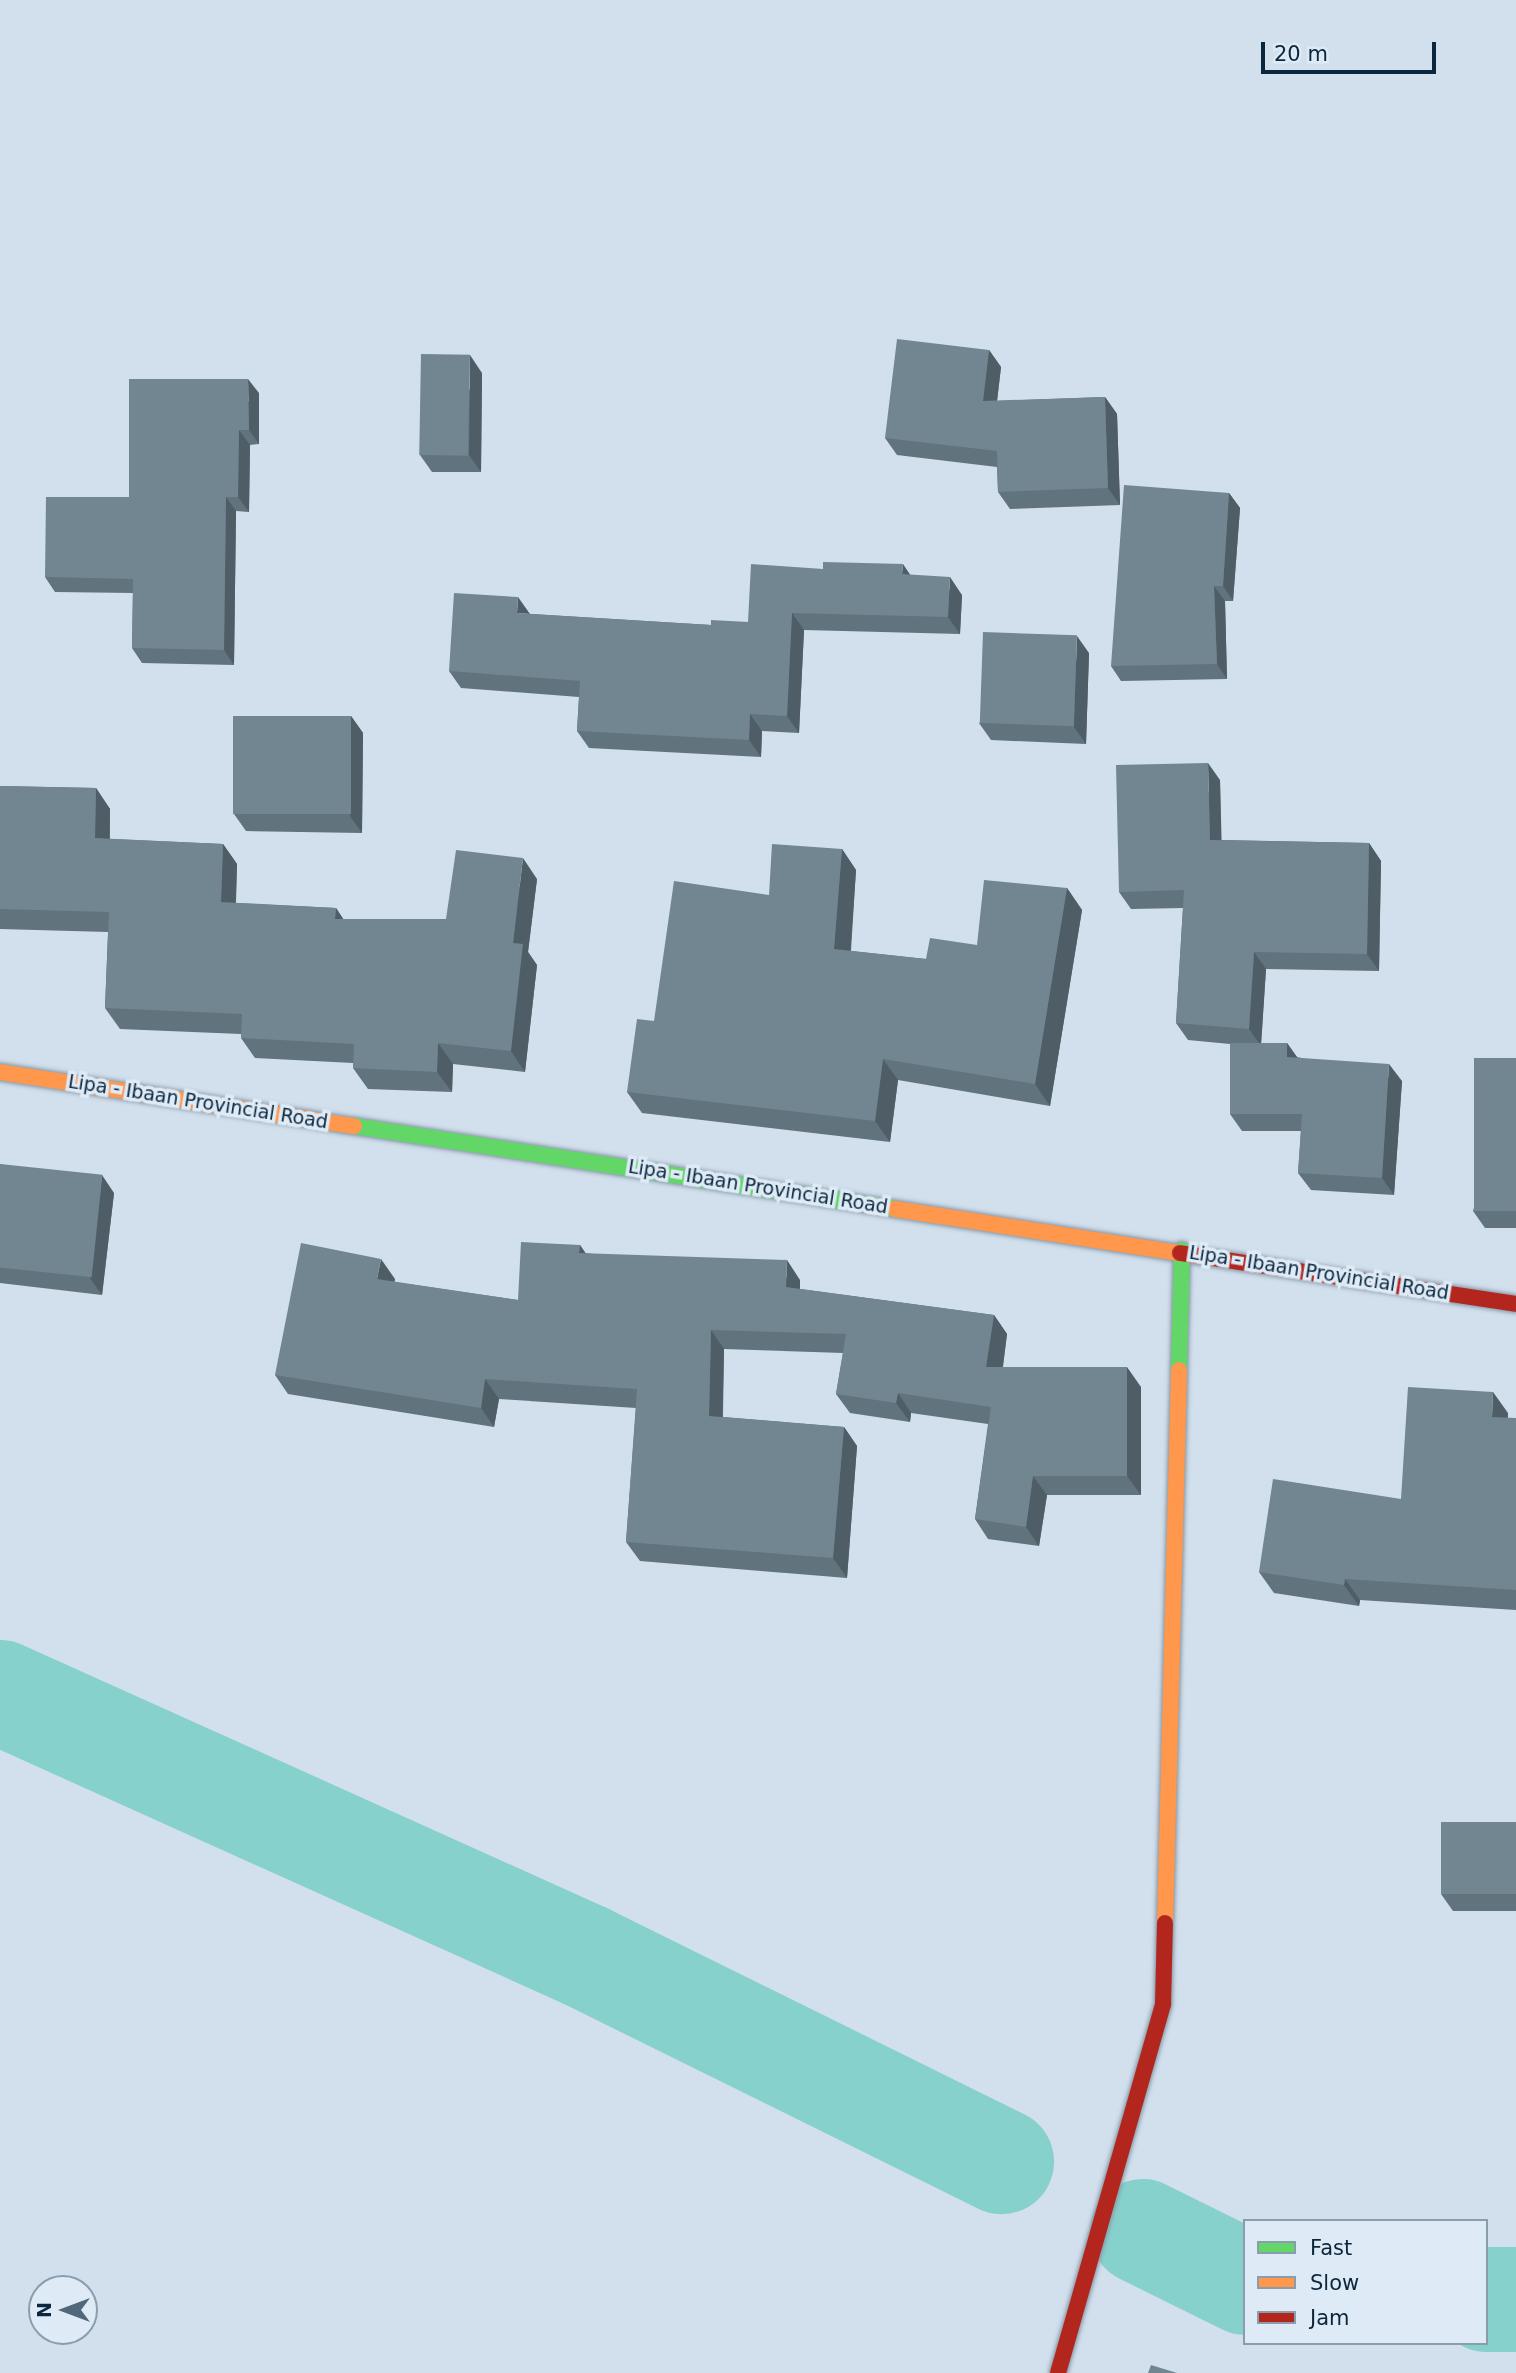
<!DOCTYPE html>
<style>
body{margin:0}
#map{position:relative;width:1516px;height:2373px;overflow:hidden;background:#d2dfec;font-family:"DejaVu Sans",sans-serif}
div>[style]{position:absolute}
.river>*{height:105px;margin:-52.5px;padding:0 52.5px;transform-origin:52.5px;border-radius:52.5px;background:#87d1cd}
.roads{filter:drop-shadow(0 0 2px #8698a7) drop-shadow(0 0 2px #8698a7)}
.fast>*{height:16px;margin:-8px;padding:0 8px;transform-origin:8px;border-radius:8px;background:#63d668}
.slow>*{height:16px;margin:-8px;padding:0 8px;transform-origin:8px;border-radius:8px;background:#ff974d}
.jam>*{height:16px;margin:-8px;padding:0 8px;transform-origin:8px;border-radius:8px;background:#b3261e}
.wall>*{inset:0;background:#61737d}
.shaded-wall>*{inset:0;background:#4f5e66}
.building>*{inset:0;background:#718691;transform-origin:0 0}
span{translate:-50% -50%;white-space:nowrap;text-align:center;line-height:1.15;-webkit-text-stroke:7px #deebf7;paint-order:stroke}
.street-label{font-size:19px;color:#0c273d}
.legend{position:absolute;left:1243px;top:2219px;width:245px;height:126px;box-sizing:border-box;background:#deebf7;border:2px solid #8a9dad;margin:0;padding:9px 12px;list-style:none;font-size:21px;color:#0c273d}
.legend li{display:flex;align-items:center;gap:14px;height:35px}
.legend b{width:35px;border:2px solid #8a9dad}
.north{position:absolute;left:28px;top:2275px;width:70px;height:70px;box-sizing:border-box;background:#deebf7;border:2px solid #8a9dad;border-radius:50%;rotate:270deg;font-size:19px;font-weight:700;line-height:28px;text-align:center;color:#0c273d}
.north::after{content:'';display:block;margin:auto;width:24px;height:32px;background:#51677a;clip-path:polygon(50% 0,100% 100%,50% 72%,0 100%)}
.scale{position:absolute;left:1261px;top:42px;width:175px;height:32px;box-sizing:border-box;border:4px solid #0c273d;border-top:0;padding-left:9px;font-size:21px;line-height:24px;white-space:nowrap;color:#0c273d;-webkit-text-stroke:5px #deebf7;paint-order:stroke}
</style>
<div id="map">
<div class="river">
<div style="left:0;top:1692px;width:643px;rotate:24.25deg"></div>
<div style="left:586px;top:1956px;width:463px;rotate:26.3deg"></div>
<div style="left:1142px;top:2231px;width:115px;rotate:26.3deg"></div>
<div style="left:1486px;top:2299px;width:30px"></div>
</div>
<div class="roads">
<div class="fast">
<div style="left:354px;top:1126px;width:547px;rotate:8.72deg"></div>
<div style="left:1179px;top:1370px;width:120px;rotate:-88.6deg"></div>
</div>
<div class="slow">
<div style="left:0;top:1072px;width:358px;rotate:8.7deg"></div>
<div style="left:895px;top:1209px;width:288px;rotate:8.8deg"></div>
<div style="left:1165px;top:1923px;width:553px;rotate:-88.55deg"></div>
</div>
<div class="jam">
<div style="left:1180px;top:1253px;width:340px;rotate:8.6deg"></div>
<div style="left:1058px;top:2373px;width:384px;rotate:-74.1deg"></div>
<div style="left:1163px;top:2004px;width:81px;rotate:-88.6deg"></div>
</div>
</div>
<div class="wall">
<div style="clip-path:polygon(989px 350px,1001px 367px,997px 401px,1105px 397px,1117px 414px,1120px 505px,1010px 509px,998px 492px,997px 467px,897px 455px,885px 438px)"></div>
<div style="clip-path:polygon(482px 373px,481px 472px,432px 472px,420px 455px)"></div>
<div style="clip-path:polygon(259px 393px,259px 444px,250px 445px,249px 512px,236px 511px,234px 665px,142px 663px,132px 648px,133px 593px,55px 592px,45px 577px,129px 497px)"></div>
<div style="clip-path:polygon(1229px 493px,1240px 508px,1233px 601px,1225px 601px,1227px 679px,1121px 681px,1111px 666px)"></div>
<div style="clip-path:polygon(910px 575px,962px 595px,960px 634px,804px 630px,799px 733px,762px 731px,761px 757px,589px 748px,577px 731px,579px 697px,461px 688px,449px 671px,530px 614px,711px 625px,748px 622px)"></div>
<div style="clip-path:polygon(1089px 653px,1086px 744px,991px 740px,979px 723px)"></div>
<div style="clip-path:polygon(351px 716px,363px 733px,362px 833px,246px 831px,234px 814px)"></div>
<div style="clip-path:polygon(1220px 780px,1221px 840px,1369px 843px,1381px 861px,1379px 971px,1266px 969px,1261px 1043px,1287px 1043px,1297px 1057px,1402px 1081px,1394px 1195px,1311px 1190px,1298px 1173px,1301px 1131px,1242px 1131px,1230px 1114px,1230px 1044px,1188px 1040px,1176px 1023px,1183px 908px,1131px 909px,1119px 892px)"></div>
<div style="clip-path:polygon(0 786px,96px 788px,110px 809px,110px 839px,223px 844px,237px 864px,236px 903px,336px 908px,343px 919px,446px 919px,537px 879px,528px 952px,537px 965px,525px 1072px,453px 1064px,452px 1092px,368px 1089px,353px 1068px,353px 1063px,255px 1058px,241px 1038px,241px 1034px,120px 1029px,105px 1008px,108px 932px,0 929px)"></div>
<div style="clip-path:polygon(842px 849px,856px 870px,851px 951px,926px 959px,977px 945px,1067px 888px,1082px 910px,1050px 1106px,898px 1080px,890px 1142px,642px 1113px,627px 1092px,769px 895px)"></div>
<div style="clip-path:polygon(1516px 1058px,1516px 1228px,1485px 1228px,1473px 1211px)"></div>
<div style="clip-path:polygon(0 1164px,114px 1193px,102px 1295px,0 1283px)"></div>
<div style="clip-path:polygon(580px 1245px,585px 1253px,800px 1280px,800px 1289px,994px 1315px,1007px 1334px,1003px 1367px,1141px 1387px,1141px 1495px,1047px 1495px,1039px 1546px,988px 1539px,975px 1519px,988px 1424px,911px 1413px,910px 1422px,850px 1413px,836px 1394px,843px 1353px,724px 1349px,723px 1417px,844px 1427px,857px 1446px,847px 1578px,640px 1561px,626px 1542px,636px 1408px,499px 1399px,494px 1427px,288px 1394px,275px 1375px,395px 1279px,394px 1282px,518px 1300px)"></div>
<div style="clip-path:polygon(1508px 1413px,1508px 1418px,1516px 1418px,1516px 1610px,1360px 1600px,1359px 1606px,1274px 1593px,1259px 1572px,1401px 1499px)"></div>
<div style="clip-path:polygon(1516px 1822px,1516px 1911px,1453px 1911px,1441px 1894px)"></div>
</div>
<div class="shaded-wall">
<div style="clip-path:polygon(989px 350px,1001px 367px,995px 418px,983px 401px)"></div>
<div style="clip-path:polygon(470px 355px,482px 373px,481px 472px,469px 455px)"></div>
<div style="clip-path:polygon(248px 379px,259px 393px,259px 444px,249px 430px)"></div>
<div style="clip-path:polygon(1105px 397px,1117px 414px,1120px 505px,1108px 488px)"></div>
<div style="clip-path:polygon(239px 430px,250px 445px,249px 512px,238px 497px)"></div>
<div style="clip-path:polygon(1229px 493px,1240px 508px,1233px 601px,1223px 586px)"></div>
<div style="clip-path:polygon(226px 497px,236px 511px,234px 665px,224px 650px)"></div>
<div style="clip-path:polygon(903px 564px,915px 582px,902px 574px)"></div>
<div style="clip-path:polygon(950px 577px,962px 595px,960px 634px,948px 617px)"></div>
<div style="clip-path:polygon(1214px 586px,1225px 601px,1227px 679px,1217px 664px)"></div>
<div style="clip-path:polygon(518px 597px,530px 614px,517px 613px)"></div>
<div style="clip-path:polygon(792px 613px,804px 630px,799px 733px,787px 716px)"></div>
<div style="clip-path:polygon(1077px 636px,1089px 653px,1086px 744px,1074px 727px)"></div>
<div style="clip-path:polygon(750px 714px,762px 731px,761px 757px,749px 740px)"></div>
<div style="clip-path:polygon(351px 716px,363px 733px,362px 833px,350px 816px)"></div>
<div style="clip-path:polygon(1208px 763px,1220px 780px,1222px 857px,1210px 840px)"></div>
<div style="clip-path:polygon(96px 788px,110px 809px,109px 859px,95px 838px)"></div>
<div style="clip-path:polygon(1369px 843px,1381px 861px,1379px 971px,1367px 954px)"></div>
<div style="clip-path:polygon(223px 844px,237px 864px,235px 923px,221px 902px)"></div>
<div style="clip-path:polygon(842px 849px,856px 870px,849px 970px,834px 949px)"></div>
<div style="clip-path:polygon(523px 858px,537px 879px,528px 952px,537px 965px,525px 1072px,511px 1051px,513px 943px)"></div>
<div style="clip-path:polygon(1067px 888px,1082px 910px,1050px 1106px,1035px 1084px)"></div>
<div style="clip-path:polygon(336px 908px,350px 929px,335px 919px)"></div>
<div style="clip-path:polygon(1254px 952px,1266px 969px,1261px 1046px,1249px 1029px)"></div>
<div style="clip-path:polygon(438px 1043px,453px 1064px,452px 1092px,437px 1072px)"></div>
<div style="clip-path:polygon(1287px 1043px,1299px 1060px,1287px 1057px)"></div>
<div style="clip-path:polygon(883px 1059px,898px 1080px,890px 1142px,875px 1121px)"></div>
<div style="clip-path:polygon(1389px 1064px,1402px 1081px,1394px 1195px,1382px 1178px)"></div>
<div style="clip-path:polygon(102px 1175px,114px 1193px,102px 1295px,90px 1278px)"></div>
<div style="clip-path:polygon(580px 1245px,593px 1264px,579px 1253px)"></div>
<div style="clip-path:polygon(381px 1259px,395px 1279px,391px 1299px,377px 1279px)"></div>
<div style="clip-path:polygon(787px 1260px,800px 1280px,800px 1306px,786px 1287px)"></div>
<div style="clip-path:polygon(994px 1315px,1007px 1334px,1000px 1387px,986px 1367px)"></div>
<div style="clip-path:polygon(711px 1330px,724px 1349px,722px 1435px,709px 1416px)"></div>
<div style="clip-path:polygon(1127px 1367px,1141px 1387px,1141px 1495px,1127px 1476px)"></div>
<div style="clip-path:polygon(485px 1379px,499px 1399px,494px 1427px,481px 1408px)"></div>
<div style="clip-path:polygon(1493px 1392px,1508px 1413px,1507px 1438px,1492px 1417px)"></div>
<div style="clip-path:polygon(898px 1393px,911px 1413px,910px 1422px,896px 1403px)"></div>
<div style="clip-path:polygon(844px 1427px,857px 1446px,847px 1578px,833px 1558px)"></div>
<div style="clip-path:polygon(1033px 1476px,1047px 1495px,1039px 1546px,1026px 1527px)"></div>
<div style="clip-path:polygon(1345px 1579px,1360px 1600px,1359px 1606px,1344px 1585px)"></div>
</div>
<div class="building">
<div style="clip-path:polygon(897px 339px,989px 350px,983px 401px,1105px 397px,1108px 488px,998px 492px,997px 451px,885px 438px)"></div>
<div style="left:421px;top:354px;width:49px;height:101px;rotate:1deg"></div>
<div style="clip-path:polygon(129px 379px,248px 379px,249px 430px,239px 430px,238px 497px,226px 497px,224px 650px,132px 648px,133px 579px,45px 577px,46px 497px,129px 497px)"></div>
<div style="clip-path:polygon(1124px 485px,1229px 493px,1223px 586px,1214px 586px,1217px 664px,1111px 666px)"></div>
<div style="clip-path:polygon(823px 562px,903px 564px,902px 574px,950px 577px,948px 617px,792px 613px,787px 716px,750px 714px,749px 740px,577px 731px,580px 681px,449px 671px,454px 593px,518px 597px,517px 613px,711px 625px,711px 620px,748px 622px,751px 564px,823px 569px)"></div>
<div style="left:983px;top:632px;width:94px;height:91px;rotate:2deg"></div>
<div style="left:233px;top:716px;width:118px;height:98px"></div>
<div style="clip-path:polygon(1208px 763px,1210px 840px,1369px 843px,1367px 954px,1254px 952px,1249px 1029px,1176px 1023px,1184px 890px,1119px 892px,1116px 765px)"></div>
<div style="clip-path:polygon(0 786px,96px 788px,95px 838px,223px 844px,221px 902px,336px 908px,335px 919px,446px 919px,456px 850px,523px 858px,513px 943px,523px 944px,511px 1051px,438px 1043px,437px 1072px,353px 1068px,354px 1044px,241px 1038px,242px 1014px,105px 1008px,109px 912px,0 909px)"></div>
<div style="clip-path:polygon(772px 844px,842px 849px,834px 949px,926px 959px,930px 938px,977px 945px,984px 880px,1067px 888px,1035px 1084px,883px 1059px,875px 1121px,627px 1092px,637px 1019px,654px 1021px,674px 881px,769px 895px)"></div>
<div style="clip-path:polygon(1230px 1043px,1287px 1043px,1287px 1057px,1389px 1064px,1382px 1178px,1298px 1173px,1302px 1114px,1230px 1114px)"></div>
<div style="left:1474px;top:1058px;width:42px;height:153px"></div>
<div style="left:0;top:1164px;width:103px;height:103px;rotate:6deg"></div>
<div style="clip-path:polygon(521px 1242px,580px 1245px,579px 1253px,787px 1260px,786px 1287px,994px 1315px,986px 1367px,1127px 1367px,1127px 1476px,1033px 1476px,1026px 1527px,975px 1519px,991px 1407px,898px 1393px,896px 1403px,836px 1394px,846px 1334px,711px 1330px,709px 1416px,844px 1427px,833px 1558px,626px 1542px,637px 1389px,485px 1379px,481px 1408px,275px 1375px,301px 1243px,381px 1259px,377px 1279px,518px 1300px)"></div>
<div style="clip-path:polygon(1408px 1387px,1493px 1392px,1492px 1417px,1516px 1418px,1516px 1590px,1345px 1579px,1344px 1585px,1259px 1572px,1273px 1479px,1401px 1499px)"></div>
<div style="left:1441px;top:1822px;width:75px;height:72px"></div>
<div style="clip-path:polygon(1151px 2365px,1177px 2373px,1148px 2373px)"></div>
</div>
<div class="street-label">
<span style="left:198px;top:1102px;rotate:9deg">Lipa - Ibaan Provincial Road</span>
<span style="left:758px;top:1187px;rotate:9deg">Lipa - Ibaan Provincial Road</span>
<span style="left:1319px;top:1273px;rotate:9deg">Lipa - Ibaan Provincial Road</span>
</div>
<ul class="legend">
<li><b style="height:9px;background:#63d668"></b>Fast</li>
<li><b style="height:9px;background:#ff974d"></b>Slow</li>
<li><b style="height:9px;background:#b3261e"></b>Jam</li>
</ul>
<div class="north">N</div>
<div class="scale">20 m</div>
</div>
